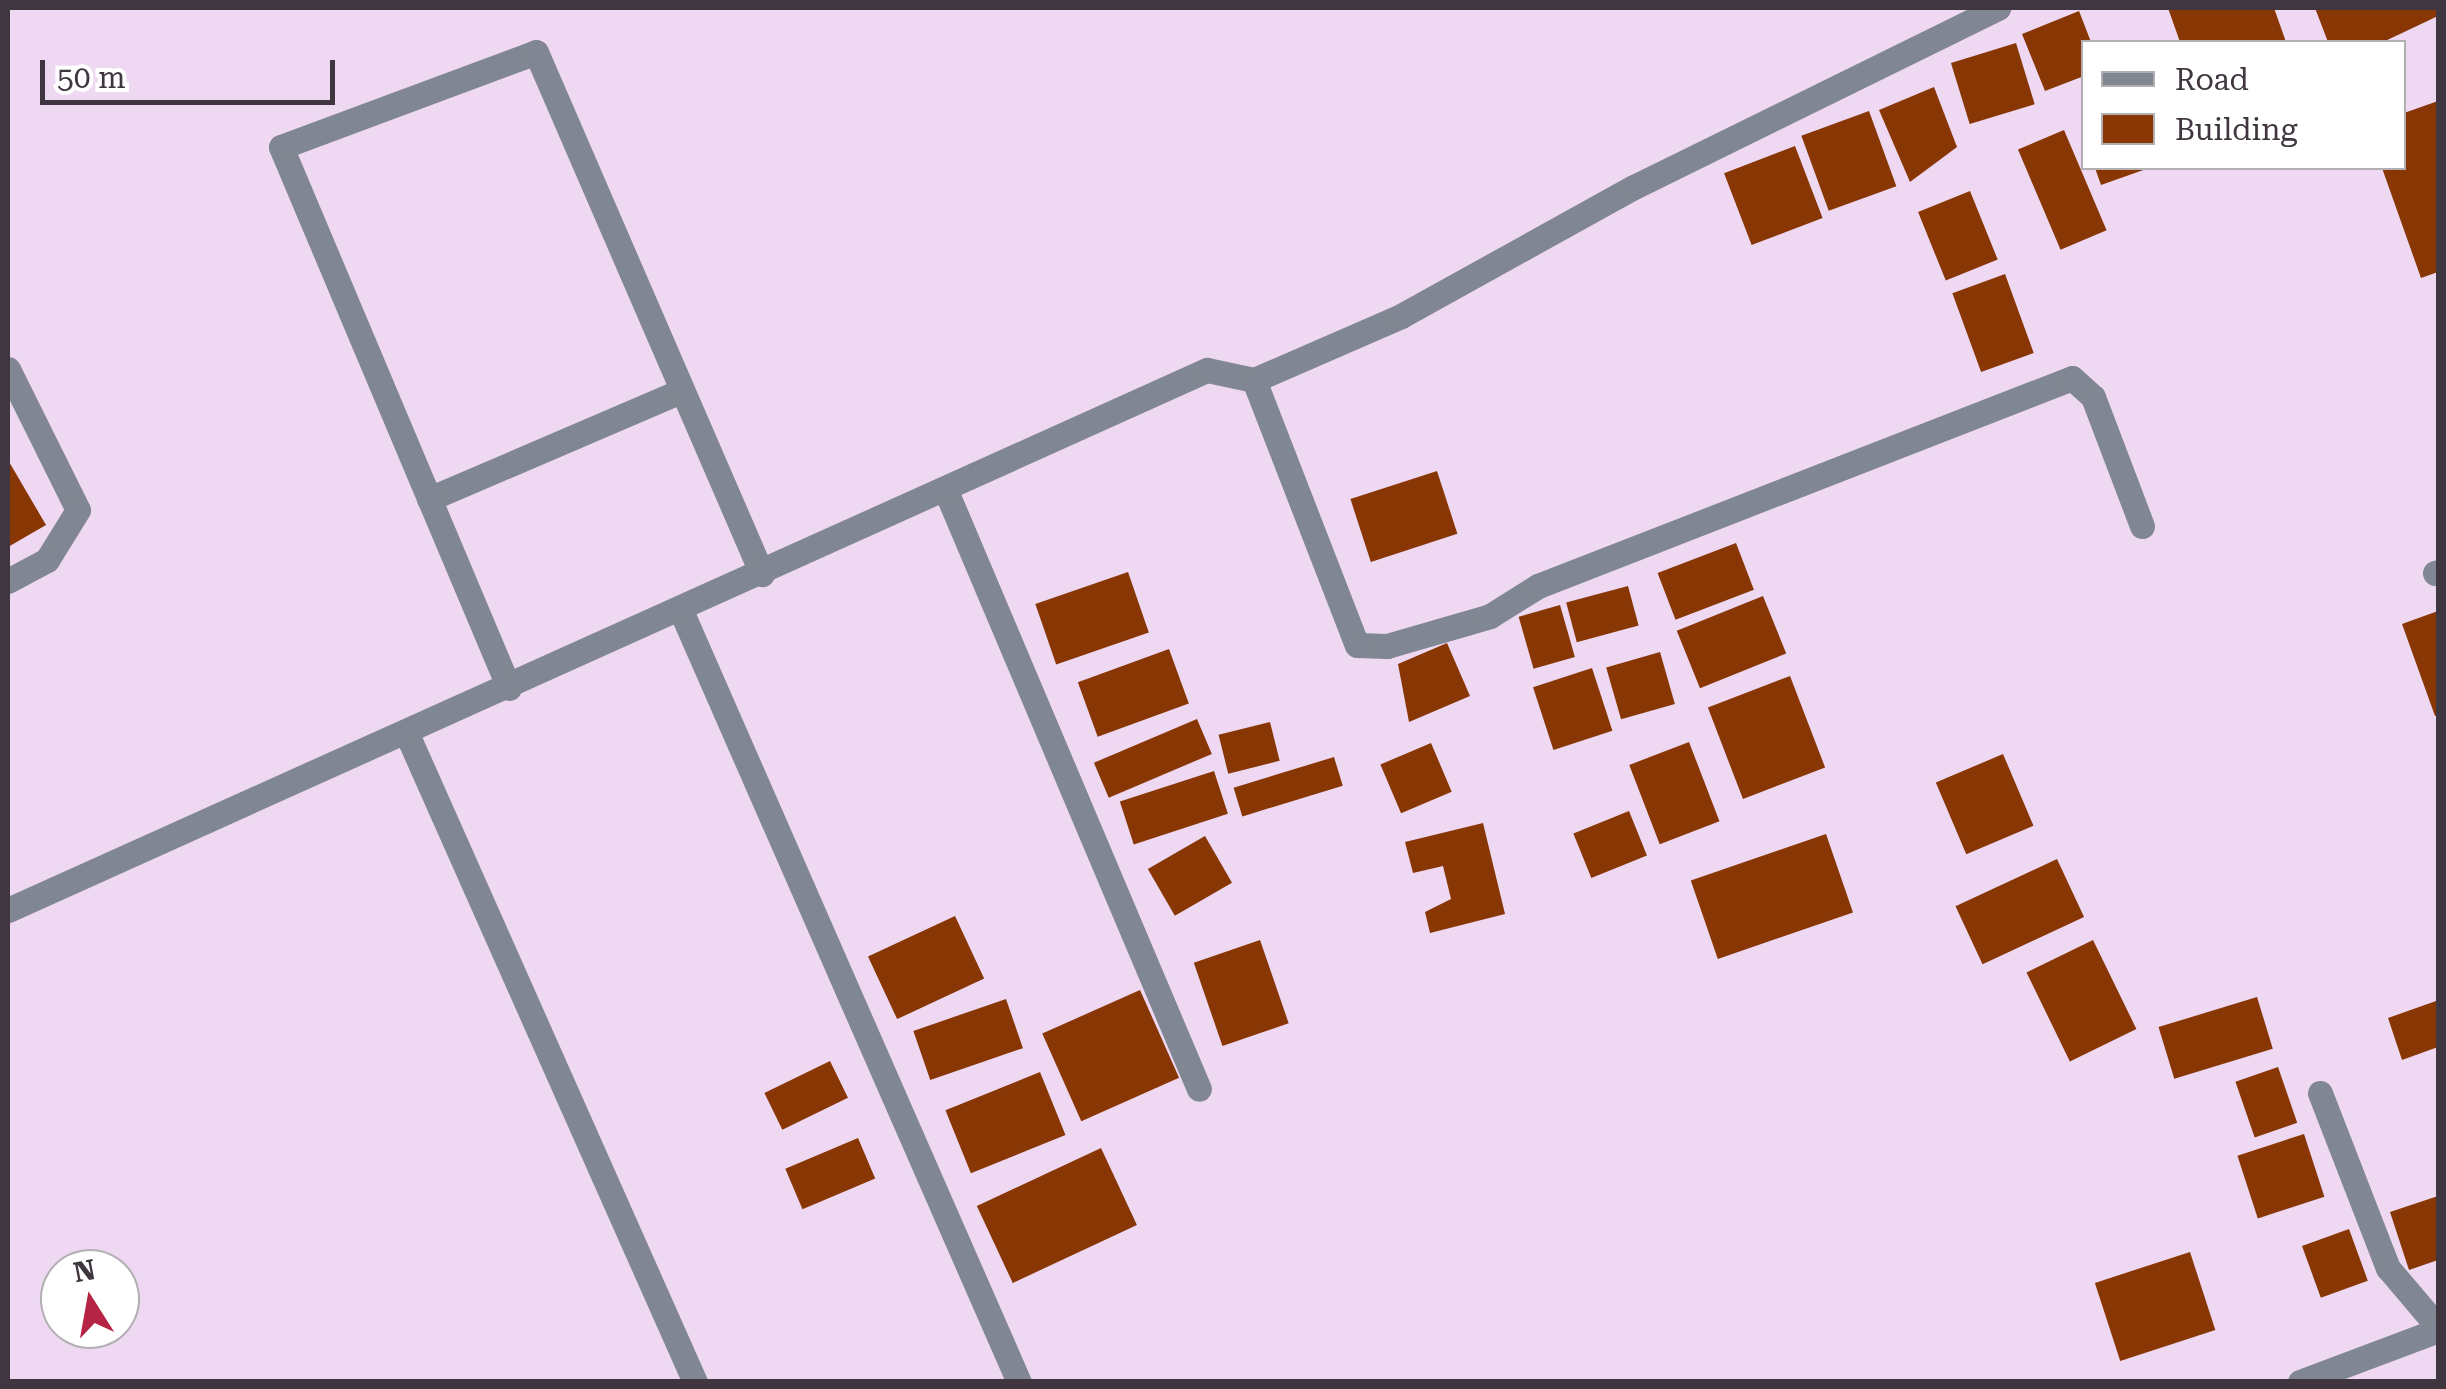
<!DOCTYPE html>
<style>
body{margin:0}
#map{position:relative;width:2446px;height:1389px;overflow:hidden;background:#eed8f2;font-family:"Roboto Serif",serif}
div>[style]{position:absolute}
.building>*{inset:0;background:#893605;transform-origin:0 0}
.minor>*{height:25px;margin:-12.5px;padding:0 12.5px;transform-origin:12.5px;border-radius:12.5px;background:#808792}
span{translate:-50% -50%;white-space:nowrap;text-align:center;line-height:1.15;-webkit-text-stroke:10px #fff;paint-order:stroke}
.frame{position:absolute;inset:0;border:10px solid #3f3640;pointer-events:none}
.legend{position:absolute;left:2081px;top:40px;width:325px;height:130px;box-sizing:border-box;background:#fff;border:2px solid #b2afb3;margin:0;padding:12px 18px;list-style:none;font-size:30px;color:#3f3640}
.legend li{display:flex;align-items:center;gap:20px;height:50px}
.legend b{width:50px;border:2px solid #b2afb3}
.north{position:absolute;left:40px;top:1249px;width:100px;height:100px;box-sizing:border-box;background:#fff;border:2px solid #b2afb3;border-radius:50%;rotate:349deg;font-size:28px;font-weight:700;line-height:40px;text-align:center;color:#3f3640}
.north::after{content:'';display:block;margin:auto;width:35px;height:45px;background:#b62445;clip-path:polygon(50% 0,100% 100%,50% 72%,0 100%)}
.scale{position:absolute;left:40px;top:60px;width:295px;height:45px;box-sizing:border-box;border:5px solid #3f3640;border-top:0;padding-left:12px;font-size:30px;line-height:35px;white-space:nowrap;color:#3f3640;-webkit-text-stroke:8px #fff;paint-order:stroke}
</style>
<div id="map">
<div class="building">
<div style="clip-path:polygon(2168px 8px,2274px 8px,2286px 42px,2180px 42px)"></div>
<div style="clip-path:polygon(2315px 8px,2438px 8px,2438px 16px,2383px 42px,2328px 42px)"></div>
<div style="clip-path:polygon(2079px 11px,2091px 42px,2084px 42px,2084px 76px,2045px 91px,2022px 34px)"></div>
<div style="left:2016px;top:43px;width:64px;height:68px;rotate:73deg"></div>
<div style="clip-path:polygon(1934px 87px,1957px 147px,1910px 182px,1879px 110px)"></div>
<div style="clip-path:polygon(2438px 101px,2438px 272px,2421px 278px,2382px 168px,2404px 168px,2404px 113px)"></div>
<div style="left:1869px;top:111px;width:80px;height:72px;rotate:70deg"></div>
<div style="left:2064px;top:130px;width:109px;height:50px;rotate:67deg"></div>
<div style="left:1795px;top:146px;width:77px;height:76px;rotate:69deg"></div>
<div style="clip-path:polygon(2095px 168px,2149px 168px,2101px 185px)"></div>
<div style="left:1970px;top:191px;width:74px;height:56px;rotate:68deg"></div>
<div style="left:2005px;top:274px;width:84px;height:56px;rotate:70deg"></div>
<div style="clip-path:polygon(8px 460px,46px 525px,8px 547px)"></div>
<div style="left:1437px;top:471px;width:66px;height:91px;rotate:72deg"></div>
<div style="left:1736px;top:543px;width:50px;height:84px;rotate:69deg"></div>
<div style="left:1128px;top:572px;width:64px;height:98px;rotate:71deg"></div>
<div style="left:1628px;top:586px;width:41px;height:64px;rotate:75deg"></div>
<div style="left:1763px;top:596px;width:62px;height:93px;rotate:68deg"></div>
<div style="left:1560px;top:605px;width:54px;height:43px;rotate:74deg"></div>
<div style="clip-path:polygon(2438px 611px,2438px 715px,2435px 716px,2402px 624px)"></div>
<div style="clip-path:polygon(1447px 643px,1470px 696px,1409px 722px,1398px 664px)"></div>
<div style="left:1169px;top:649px;width:58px;height:97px;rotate:70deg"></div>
<div style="left:1660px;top:652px;width:54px;height:56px;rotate:74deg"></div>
<div style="left:1592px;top:668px;width:66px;height:62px;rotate:72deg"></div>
<div style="left:1790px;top:676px;width:98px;height:88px;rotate:69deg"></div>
<div style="left:1197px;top:719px;width:38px;height:112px;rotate:67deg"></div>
<div style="left:1270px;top:722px;width:40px;height:53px;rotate:76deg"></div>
<div style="left:1689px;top:742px;width:85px;height:64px;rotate:69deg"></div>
<div style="left:1431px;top:743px;width:53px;height:55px;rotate:67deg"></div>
<div style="left:2003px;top:754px;width:78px;height:73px;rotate:67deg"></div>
<div style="left:1334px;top:757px;width:30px;height:105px;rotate:73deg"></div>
<div style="left:1214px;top:771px;width:45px;height:99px;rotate:72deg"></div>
<div style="left:1629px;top:811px;width:48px;height:60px;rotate:68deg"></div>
<div style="clip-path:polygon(1483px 823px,1505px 914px,1430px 933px,1425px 912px,1451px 899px,1443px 866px,1413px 873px,1405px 842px)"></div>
<div style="left:1826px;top:834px;width:83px;height:143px;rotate:71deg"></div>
<div style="left:1205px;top:836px;width:54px;height:66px;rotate:60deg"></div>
<div style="left:2057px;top:859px;width:64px;height:112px;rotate:65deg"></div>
<div style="left:955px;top:916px;width:69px;height:96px;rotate:65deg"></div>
<div style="left:1260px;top:940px;width:88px;height:70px;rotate:71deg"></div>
<div style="left:2093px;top:940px;width:99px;height:74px;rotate:64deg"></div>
<div style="left:1140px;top:990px;width:96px;height:107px;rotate:66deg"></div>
<div style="left:2257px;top:997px;width:54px;height:103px;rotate:73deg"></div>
<div style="left:1006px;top:999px;width:52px;height:98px;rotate:71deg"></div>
<div style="clip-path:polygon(2436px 1001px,2438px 1047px,2402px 1060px,2388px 1018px)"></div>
<div style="left:830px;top:1061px;width:41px;height:73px;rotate:64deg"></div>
<div style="left:2278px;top:1067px;width:59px;height:45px;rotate:71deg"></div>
<div style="left:1040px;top:1072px;width:68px;height:102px;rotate:68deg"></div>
<div style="left:2304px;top:1134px;width:66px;height:70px;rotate:72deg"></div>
<div style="left:858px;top:1138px;width:44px;height:79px;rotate:67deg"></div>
<div style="left:1101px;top:1148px;width:85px;height:137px;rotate:65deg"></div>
<div style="clip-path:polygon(2438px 1196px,2438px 1260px,2409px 1270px,2390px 1212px)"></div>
<div style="left:2349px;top:1229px;width:55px;height:50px;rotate:70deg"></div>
<div style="left:2190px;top:1252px;width:82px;height:100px;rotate:72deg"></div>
</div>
<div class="minor">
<div style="left:8px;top:369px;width:157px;rotate:63.6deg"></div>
<div style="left:78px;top:510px;width:59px;rotate:121.8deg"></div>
<div style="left:47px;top:560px;width:44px;rotate:151.7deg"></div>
<div style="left:1254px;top:380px;width:284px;rotate:68.8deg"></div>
<div style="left:1357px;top:645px;width:30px;rotate:2deg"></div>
<div style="left:1387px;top:646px;width:107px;rotate:-16.2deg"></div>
<div style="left:1490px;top:616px;width:57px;rotate:-32deg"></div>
<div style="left:1538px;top:586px;width:573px;rotate:-21.28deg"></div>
<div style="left:2072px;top:378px;width:28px;rotate:42deg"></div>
<div style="left:2093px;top:397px;width:138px;rotate:69.2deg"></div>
<div style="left:946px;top:491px;width:649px;rotate:67.07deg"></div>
<div style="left:429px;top:499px;width:274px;rotate:-23.2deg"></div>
<div style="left:2435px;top:573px;width:3px;rotate:-18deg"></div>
<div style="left:682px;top:613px;width:840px;rotate:66.34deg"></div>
<div style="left:509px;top:688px;width:587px;rotate:-112.85deg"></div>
<div style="left:281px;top:147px;width:272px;rotate:-20.4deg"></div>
<div style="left:536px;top:52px;width:569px;rotate:66.59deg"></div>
<div style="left:407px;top:734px;width:709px;rotate:66.04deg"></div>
<div style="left:8px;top:910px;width:1315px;rotate:-24.25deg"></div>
<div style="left:1207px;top:370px;width:48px;rotate:12deg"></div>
<div style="left:1254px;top:380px;width:160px;rotate:-23.5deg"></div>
<div style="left:1401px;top:316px;width:266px;rotate:-29deg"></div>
<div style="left:1634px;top:187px;width:406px;rotate:-26.2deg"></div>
<div style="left:2320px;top:1093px;width:188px;rotate:68.8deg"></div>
<div style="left:2388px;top:1268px;width:77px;rotate:49.7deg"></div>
<div style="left:2300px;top:1382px;width:147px;rotate:-20.6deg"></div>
</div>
<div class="frame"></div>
<ul class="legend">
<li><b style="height:12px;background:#808792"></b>Road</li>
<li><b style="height:28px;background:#893605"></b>Building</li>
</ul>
<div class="north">N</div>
<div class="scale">50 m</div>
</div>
